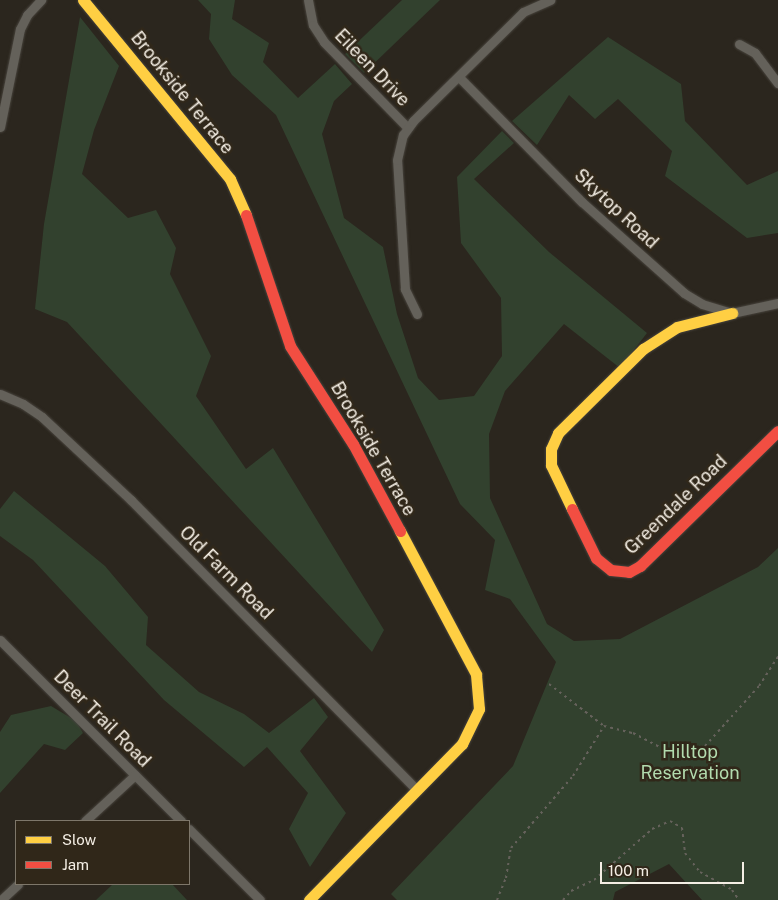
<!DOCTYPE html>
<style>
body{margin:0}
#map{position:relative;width:778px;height:900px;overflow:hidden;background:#2b261e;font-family:"Public Sans",sans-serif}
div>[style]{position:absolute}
.green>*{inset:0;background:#32412e}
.path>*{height:2px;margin-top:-1px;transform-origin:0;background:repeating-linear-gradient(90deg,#66625c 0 2.5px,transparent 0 6.5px)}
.roads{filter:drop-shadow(0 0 1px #48443d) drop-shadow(0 0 1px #48443d)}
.street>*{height:9px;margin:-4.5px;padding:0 4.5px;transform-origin:4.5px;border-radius:4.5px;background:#64615a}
.slow>*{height:11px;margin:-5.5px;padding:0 5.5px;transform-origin:5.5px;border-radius:5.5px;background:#ffcf43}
.jam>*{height:11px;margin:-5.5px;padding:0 5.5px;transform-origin:5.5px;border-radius:5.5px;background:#f24e42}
span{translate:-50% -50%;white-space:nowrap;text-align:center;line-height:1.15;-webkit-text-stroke:5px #302719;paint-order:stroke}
.street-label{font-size:18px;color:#f4eee4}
.park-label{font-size:18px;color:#b2dbae}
.legend{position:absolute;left:15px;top:820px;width:175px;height:65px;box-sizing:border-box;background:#302719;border:1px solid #7e776a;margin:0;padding:6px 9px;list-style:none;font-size:15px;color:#f4eee4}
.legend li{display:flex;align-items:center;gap:10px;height:25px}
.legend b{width:25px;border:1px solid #7e776a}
.scale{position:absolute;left:600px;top:862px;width:144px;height:22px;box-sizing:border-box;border:2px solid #f4eee4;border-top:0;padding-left:6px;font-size:15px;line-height:18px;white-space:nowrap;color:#f4eee4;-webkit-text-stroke:4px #302719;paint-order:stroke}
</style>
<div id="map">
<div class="green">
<div style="clip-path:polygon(198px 0,235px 0,232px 19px,269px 43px,263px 62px,298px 98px,335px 64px,352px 84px,334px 101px,322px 134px,344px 218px,383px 247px,397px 314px,418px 378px,439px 400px,474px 396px,502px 356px,501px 298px,461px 243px,457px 177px,502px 131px,514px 143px,474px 179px,549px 252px,647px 333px,620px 368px,564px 324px,505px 391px,489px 434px,490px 498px,547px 624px,574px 641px,620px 639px,758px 567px,778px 548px,778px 900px,702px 900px,669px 864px,615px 892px,613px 900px,397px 900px,391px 894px,513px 766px,556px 662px,510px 599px,485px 590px,495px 540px,460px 504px,276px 115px,232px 75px,209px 39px,211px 14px)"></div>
<div style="clip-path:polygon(402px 0,440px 0,364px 73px,345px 54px)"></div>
<div style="clip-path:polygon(80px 17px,119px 66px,94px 130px,82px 174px,128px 218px,156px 210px,176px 248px,170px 274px,211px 356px,196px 396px,246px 469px,273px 448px,384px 630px,372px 652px,67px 322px,35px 309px,44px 224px)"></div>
<div style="clip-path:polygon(608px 37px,681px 84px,685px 121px,747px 185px,778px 171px,778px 233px,747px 238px,665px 176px,672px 151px,618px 99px,595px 119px,569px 95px,537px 145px,512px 121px)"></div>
<div style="clip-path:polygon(14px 491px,105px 566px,148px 617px,146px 645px,199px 692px,244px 714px,269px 733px,314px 698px,328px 717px,300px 751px,346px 813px,310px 867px,289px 829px,308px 793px,267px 747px,244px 767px,164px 700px,33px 560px,0 536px,0 509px)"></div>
<div style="clip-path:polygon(51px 706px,76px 721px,83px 733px,65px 750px,44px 744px,0 793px,0 732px,11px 715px)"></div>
<div style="clip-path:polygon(113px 884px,172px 884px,187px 900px,96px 900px)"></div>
</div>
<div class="path">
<div style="left:549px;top:684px;width:69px;rotate:37.4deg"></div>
<div style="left:497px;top:900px;width:24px;rotate:-68deg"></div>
<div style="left:506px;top:878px;width:30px;rotate:-81deg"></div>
<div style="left:511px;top:848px;width:95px;rotate:-49.3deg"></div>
<div style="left:573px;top:776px;width:59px;rotate:-58.2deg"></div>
<div style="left:604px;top:726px;width:30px;rotate:14deg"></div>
<div style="left:633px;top:733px;width:41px;rotate:27.8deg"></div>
<div style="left:669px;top:752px;width:36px;rotate:-9deg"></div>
<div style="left:705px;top:746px;width:81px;rotate:-48deg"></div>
<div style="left:759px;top:686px;width:35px;rotate:-57deg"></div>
<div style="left:563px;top:900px;width:12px;rotate:-48deg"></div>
<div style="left:571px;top:891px;width:25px;rotate:-26deg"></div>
<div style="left:594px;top:880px;width:77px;rotate:-41.3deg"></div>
<div style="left:652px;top:829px;width:20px;rotate:-24deg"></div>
<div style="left:670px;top:821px;width:14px;rotate:30deg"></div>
<div style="left:682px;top:828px;width:25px;rotate:83deg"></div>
<div style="left:685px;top:853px;width:24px;rotate:52deg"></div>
<div style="left:700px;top:872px;width:37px;rotate:29deg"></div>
<div style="left:732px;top:890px;width:12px;rotate:55deg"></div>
</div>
<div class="roads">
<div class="street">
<div style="left:308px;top:0;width:25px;rotate:79deg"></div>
<div style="left:313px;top:25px;width:20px;rotate:57deg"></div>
<div style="left:324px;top:42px;width:120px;rotate:45.7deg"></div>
<div style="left:739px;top:44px;width:18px;rotate:29deg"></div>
<div style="left:755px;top:53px;width:38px;rotate:53deg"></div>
<div style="left:459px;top:77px;width:175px;rotate:45.5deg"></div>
<div style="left:582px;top:202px;width:137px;rotate:41.7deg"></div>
<div style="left:684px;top:293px;width:21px;rotate:31deg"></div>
<div style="left:702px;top:304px;width:31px;rotate:17deg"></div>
<div style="left:732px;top:313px;width:47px;rotate:-12.3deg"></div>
<div style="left:0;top:127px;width:100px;rotate:-78.5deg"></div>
<div style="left:20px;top:29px;width:16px;rotate:-63deg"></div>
<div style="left:27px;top:15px;width:21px;rotate:-47deg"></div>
<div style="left:417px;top:314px;width:28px;rotate:-116deg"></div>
<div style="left:405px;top:289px;width:129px;rotate:-93.5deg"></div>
<div style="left:397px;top:160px;width:26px;rotate:-77deg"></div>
<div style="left:403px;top:135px;width:17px;rotate:-54deg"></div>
<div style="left:413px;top:121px;width:155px;rotate:-44.7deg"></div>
<div style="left:523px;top:12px;width:30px;rotate:-24deg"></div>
<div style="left:0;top:394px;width:25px;rotate:23deg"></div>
<div style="left:23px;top:404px;width:23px;rotate:34deg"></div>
<div style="left:42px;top:417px;width:122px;rotate:43deg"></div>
<div style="left:131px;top:500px;width:407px;rotate:45.4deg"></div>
<div style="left:0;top:640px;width:256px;rotate:45deg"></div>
<div style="left:85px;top:821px;width:68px;rotate:-42.6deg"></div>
<div style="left:189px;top:829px;width:100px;rotate:45deg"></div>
<div style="left:1px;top:900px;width:23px;rotate:-43deg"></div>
</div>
<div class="slow">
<div style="left:83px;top:0;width:232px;rotate:50.6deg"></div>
<div style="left:230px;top:179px;width:39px;rotate:66deg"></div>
<div style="left:572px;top:509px;width:49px;rotate:-115.5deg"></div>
<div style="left:551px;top:465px;width:16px;rotate:-90deg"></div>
<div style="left:551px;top:449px;width:17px;rotate:-66deg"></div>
<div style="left:558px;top:433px;width:120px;rotate:-44.7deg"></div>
<div style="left:643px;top:349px;width:40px;rotate:-32.9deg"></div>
<div style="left:677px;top:327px;width:57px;rotate:-14.3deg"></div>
<div style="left:309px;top:900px;width:219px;rotate:-45.6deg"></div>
<div style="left:462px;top:744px;width:39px;rotate:-64deg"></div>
<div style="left:479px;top:709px;width:35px;rotate:-95deg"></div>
<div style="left:476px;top:674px;width:162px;rotate:-118deg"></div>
</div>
<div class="jam">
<div style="left:246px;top:215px;width:138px;rotate:71.4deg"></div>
<div style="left:290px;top:346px;width:117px;rotate:57.3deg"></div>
<div style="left:353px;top:444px;width:99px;rotate:61.6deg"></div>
<div style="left:572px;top:509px;width:55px;rotate:63.9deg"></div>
<div style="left:596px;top:558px;width:19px;rotate:39deg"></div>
<div style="left:611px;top:570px;width:18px;rotate:6deg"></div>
<div style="left:629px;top:572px;width:13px;rotate:-29deg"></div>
<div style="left:640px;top:566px;width:193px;rotate:-44.4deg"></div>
</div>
</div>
<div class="street-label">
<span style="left:372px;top:68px;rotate:46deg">Eileen Drive</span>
<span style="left:182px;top:93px;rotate:51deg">Brookside Terrace</span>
<span style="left:616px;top:209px;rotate:43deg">Skytop Road</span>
<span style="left:373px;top:449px;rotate:60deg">Brookside Terrace</span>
<span style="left:676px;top:505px;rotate:-44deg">Greendale Road</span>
<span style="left:226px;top:573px;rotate:45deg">Old Farm Road</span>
<span style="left:102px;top:719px;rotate:45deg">Deer Trail Road</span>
</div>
<div class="park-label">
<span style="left:690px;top:763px">Hilltop<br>Reservation</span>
</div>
<ul class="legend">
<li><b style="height:6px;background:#ffcf43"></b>Slow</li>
<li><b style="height:6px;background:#f24e42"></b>Jam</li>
</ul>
<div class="scale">100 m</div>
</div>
